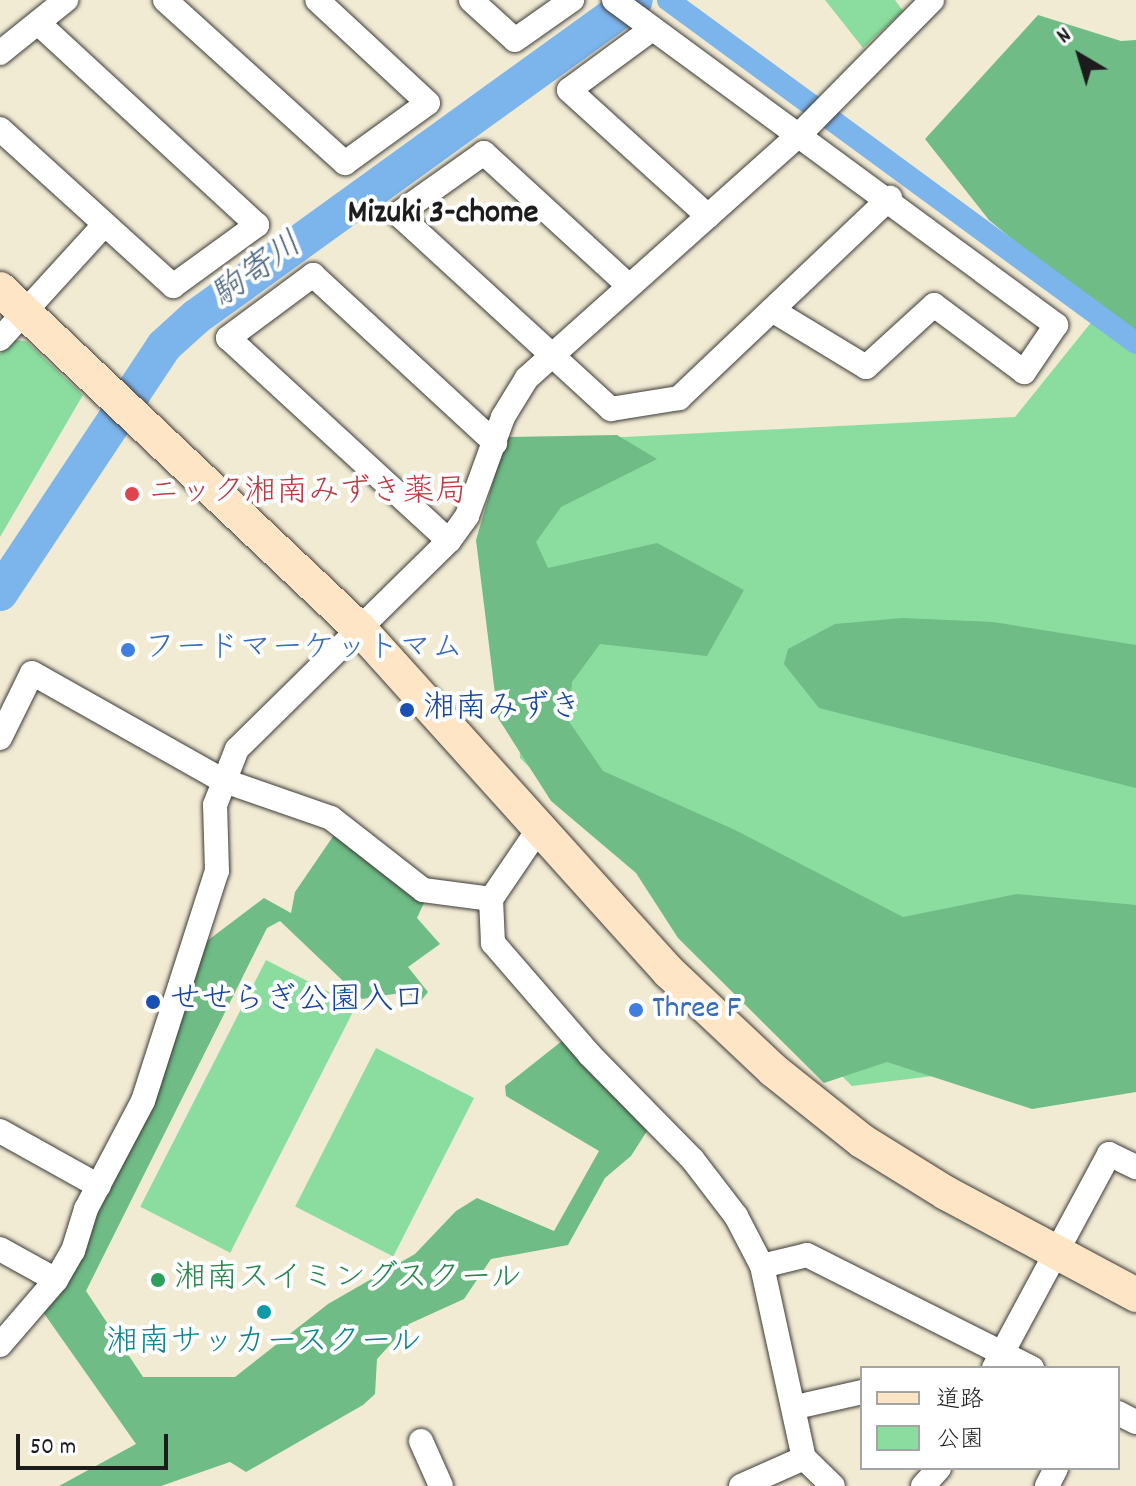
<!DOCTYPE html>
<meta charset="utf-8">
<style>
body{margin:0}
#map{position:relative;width:1136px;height:1486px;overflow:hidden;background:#f2ebd4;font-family:Dekko,"Klee One",sans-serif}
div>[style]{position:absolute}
.green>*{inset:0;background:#8add9f;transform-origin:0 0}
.forest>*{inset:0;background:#6fbc86}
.canal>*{height:22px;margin:-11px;padding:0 11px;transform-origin:11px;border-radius:11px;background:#7cb4ec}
.river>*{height:36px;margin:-18px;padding:0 18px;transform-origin:18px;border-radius:18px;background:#7cb4ec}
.roads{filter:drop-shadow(0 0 2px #3c3b38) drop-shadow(0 0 2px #3c3b38)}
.street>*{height:24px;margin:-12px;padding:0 12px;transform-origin:12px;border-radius:12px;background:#fff}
.secondary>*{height:34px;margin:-17px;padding:0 17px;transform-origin:17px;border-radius:17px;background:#fee5c5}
.dots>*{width:22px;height:22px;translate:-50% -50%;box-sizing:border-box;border:4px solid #fff;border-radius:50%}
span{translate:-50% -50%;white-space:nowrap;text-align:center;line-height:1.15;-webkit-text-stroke:8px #fff;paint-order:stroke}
.health-label{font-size:32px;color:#be3a42}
.left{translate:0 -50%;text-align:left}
.shop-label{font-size:32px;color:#366cbe}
.transit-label{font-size:32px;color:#164399}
.leisure-label{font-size:32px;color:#27864d}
.culture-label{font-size:32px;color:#0d838f}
.neighbourhood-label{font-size:34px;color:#1c1c1c;font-weight:700}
.water-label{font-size:34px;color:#47607a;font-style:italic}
.legend{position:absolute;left:860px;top:1366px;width:260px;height:104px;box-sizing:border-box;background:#fff;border:2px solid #a4a4a4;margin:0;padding:10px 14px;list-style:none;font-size:24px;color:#1c1c1c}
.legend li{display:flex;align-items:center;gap:16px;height:40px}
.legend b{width:40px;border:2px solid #a4a4a4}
.north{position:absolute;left:1040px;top:16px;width:80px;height:80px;-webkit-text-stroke:6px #fff;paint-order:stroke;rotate:322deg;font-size:22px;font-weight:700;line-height:32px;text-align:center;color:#1c1c1c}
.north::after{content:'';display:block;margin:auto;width:28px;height:36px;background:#1c1c1c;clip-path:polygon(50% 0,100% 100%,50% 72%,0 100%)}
.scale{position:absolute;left:16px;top:1434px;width:152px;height:36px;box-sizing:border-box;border:4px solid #1c1c1c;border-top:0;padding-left:10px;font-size:24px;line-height:28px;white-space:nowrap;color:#1c1c1c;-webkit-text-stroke:6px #fff;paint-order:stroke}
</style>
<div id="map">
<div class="green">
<div style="clip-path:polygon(825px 0,895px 0,903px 11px,863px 48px)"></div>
<div style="clip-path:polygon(1136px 295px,1136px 1051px,852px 1086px,520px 758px,506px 443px,1015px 417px,1110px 299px)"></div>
<div style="clip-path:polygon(13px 340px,26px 341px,83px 395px,0 537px,0 354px)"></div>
<div style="left:266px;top:960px;width:101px;height:277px;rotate:27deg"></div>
<div style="left:376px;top:1048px;width:110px;height:178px;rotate:27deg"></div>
</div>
<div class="forest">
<div style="clip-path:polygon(1038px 15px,1121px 41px,1136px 40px,1136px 342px,989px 220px,925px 139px)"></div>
<div style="clip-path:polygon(617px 435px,657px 459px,561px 507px,536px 542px,548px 568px,657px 543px,744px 590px,707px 656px,600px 644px,572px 682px,568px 720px,603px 771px,735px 830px,903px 917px,1017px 894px,1136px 905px,1136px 1092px,1032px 1109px,887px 1062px,824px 1083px,678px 938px,636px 873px,551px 801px,498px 718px,476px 540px,506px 437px)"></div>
<div style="clip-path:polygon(902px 618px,993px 622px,1136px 645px,1136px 788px,819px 708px,784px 664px,788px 649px,835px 624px)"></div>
<div style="clip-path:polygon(336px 832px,424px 903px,417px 918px,440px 944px,408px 967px,428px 992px,420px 1002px,406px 992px,362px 999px,280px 921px,267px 928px,86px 1291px,143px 1377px,235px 1377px,328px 1304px,415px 1254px,456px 1211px,477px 1198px,554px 1231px,599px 1151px,506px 1096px,505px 1086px,567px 1037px,647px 1131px,631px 1156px,605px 1178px,568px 1245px,491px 1259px,464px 1299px,409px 1324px,377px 1359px,375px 1394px,363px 1405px,246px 1472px,230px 1462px,161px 1486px,59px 1486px,136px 1444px,43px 1312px,58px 1297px,82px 1252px,203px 944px,264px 898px,291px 913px,295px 892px)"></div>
</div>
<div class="canal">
<div style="left:668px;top:0;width:580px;rotate:36.24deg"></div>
</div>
<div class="river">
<div style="left:0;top:593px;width:296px;rotate:-56.4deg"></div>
<div style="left:164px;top:346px;width:43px;rotate:-42.2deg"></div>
<div style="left:196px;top:317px;width:541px;rotate:-35.83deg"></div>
</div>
<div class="roads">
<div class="street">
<div style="left:165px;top:0;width:243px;rotate:42.2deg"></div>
<div style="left:345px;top:163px;width:102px;rotate:-35.9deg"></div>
<div style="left:428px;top:103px;width:151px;rotate:-137.1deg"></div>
<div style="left:471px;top:0;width:59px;rotate:42.3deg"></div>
<div style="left:515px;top:40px;width:70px;rotate:-35.1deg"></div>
<div style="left:614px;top:0;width:549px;rotate:36.33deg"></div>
<div style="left:1056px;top:325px;width:57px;rotate:124.2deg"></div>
<div style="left:1024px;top:372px;width:112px;rotate:-143.3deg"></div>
<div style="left:934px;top:305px;width:92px;rotate:137.6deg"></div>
<div style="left:866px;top:367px;width:110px;rotate:-148.8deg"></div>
<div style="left:652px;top:29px;width:103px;rotate:143.7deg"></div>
<div style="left:569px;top:90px;width:188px;rotate:42.2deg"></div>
<div style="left:0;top:53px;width:85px;rotate:-38.8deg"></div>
<div style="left:0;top:129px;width:234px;rotate:42.2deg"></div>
<div style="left:173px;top:286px;width:104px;rotate:-36deg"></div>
<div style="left:257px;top:225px;width:298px;rotate:-137.3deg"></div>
<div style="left:629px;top:286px;width:197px;rotate:-137.5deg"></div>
<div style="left:484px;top:153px;width:105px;rotate:144.7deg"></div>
<div style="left:398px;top:214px;width:289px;rotate:42.5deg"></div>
<div style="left:611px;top:409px;width:69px;rotate:-9.2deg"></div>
<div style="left:679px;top:398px;width:291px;rotate:-43.5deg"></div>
<div style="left:0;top:339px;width:154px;rotate:-47.6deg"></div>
<div style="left:449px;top:541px;width:300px;rotate:-137.4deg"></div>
<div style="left:228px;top:338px;width:106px;rotate:-36.5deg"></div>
<div style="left:313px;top:275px;width:248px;rotate:42.7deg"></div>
<div style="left:0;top:738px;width:72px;rotate:-63.8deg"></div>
<div style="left:32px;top:673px;width:218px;rotate:29.4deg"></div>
<div style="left:222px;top:780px;width:115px;rotate:19.2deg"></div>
<div style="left:331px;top:818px;width:117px;rotate:38deg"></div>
<div style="left:423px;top:890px;width:69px;rotate:7.5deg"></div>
<div style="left:540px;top:827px;width:87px;rotate:124.2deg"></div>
<div style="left:491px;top:899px;width:44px;rotate:87.4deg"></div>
<div style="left:493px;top:943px;width:147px;rotate:49.1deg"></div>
<div style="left:589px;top:1054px;width:148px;rotate:45.5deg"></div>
<div style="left:693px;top:1160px;width:71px;rotate:52.5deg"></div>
<div style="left:736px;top:1216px;width:56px;rotate:62.5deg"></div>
<div style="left:762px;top:1266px;width:197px;rotate:77.7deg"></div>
<div style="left:804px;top:1458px;width:40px;rotate:44deg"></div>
<div style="left:0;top:1131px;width:113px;rotate:29.1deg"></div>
<div style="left:0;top:1249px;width:64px;rotate:29deg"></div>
<div style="left:762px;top:1266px;width:46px;rotate:-13.7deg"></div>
<div style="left:807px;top:1255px;width:252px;rotate:26.7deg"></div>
<div style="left:0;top:1345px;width:86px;rotate:-49.3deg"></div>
<div style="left:56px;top:1280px;width:34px;rotate:-60deg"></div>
<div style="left:73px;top:1251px;width:44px;rotate:-72.8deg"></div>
<div style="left:86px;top:1209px;width:122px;rotate:-62.2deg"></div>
<div style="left:143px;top:1101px;width:242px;rotate:-72.2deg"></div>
<div style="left:217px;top:871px;width:66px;rotate:-91.7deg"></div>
<div style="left:215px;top:805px;width:60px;rotate:-68.6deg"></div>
<div style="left:237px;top:749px;width:297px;rotate:-44.5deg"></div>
<div style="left:449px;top:541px;width:31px;rotate:-54deg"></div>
<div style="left:467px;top:516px;width:105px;rotate:-70deg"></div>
<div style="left:503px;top:417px;width:46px;rotate:-58.4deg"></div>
<div style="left:527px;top:378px;width:366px;rotate:-41.8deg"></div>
<div style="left:800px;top:134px;width:188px;rotate:-45.4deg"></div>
<div style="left:994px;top:1368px;width:243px;rotate:-61.7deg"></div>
<div style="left:1109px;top:1154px;width:30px;rotate:26deg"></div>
<div style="left:796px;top:1407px;width:68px;rotate:-12.8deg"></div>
<div style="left:1118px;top:1413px;width:20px;rotate:27deg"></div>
<div style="left:421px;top:1441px;width:49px;rotate:66deg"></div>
<div style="left:741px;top:1486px;width:69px;rotate:-24deg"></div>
<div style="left:923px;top:1486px;width:24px;rotate:-48deg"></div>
<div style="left:1047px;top:1486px;width:20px;rotate:-63deg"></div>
</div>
<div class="secondary">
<div style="left:0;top:289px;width:495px;rotate:43.4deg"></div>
<div style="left:360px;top:629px;width:462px;rotate:48deg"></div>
<div style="left:669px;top:972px;width:143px;rotate:43.3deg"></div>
<div style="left:773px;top:1070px;width:114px;rotate:38.6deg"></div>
<div style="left:862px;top:1141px;width:99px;rotate:31.8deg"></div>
<div style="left:946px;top:1193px;width:216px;rotate:28.2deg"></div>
</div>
</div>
<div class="dots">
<div style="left:132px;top:494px;background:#e0444e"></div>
<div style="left:128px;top:650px;background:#3f7fe0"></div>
<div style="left:407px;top:710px;background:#1a4fb4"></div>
<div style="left:153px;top:1002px;background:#1a4fb4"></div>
<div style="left:636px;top:1010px;background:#3f7fe0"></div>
<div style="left:158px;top:1280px;background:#2e9e5b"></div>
<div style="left:264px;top:1312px;background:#0f9aa8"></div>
</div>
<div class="health-label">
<span class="left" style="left:148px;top:494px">ニック湘南みずき薬局</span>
</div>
<div class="shop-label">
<span class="left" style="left:144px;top:650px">フードマーケットマム</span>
<span class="left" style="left:652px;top:1010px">Three F</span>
</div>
<div class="transit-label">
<span class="left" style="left:423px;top:710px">湘南みずき</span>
<span class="left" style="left:169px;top:1002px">せせらぎ公園入口</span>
</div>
<div class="leisure-label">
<span class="left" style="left:174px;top:1280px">湘南スイミングスクール</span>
</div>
<div class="culture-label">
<span style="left:264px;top:1344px">湘南サッカースクール</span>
</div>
<div class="neighbourhood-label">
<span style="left:443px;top:215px">Mizuki 3-chome</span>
</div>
<div class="water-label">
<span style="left:258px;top:272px;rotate:-36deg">駒寄川</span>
</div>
<ul class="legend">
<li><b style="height:10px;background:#fee5c5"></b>道路</li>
<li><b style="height:22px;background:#8add9f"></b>公園</li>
</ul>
<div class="north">N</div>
<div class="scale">50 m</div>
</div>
